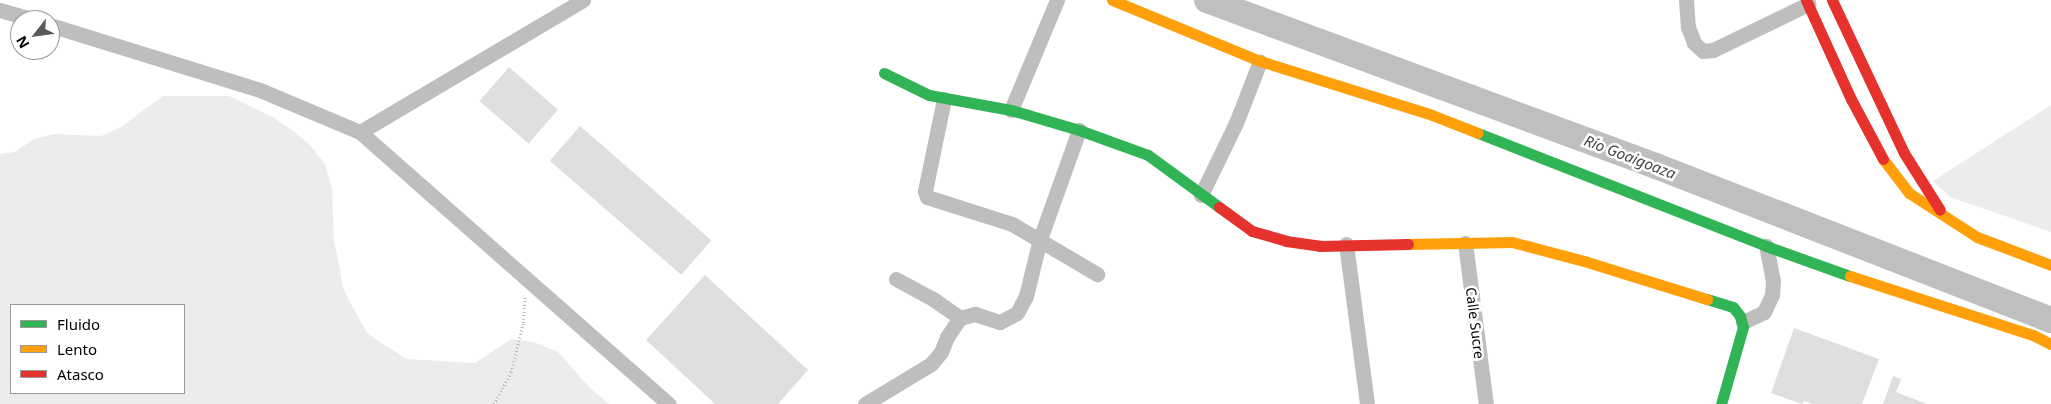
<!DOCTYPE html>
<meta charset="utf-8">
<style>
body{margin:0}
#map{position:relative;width:2051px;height:404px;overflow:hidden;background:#fff;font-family:"Noto Sans",sans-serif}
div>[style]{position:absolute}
.green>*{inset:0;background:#ececec}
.river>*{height:26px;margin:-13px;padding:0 13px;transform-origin:13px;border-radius:13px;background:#bfbfbf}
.building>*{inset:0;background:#dfdfdf;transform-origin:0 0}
.path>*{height:2.5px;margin-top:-1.25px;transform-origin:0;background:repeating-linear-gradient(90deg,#b9b9b9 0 1px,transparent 0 3.5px)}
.street>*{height:15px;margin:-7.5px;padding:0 7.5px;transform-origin:7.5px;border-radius:7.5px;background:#bebebe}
.fast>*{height:11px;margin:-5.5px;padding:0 5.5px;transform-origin:5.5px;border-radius:5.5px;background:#30b455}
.slow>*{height:11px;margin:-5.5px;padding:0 5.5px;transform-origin:5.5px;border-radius:5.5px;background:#ff9f0a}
.jam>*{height:11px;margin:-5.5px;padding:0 5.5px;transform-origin:5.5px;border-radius:5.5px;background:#e5322d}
span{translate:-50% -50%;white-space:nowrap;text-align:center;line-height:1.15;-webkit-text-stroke:5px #fff;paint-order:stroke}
.street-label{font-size:14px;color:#000}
.water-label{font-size:15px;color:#444;font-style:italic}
.legend{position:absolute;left:10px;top:304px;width:175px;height:90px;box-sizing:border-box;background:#fff;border:1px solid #999;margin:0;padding:6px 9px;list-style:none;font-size:15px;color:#000}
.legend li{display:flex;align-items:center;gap:10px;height:25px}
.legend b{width:25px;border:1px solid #999}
.north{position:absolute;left:10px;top:10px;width:50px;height:50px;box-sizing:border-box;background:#fff;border:1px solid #999;border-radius:50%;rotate:240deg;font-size:14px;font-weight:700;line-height:20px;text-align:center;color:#000}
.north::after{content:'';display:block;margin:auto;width:18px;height:22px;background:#595959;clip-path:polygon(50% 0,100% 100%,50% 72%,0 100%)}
</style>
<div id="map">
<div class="green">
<div style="clip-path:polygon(evenodd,163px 96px,229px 96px,272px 117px,292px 130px,310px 145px,325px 164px,332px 188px,334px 240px,344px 291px,367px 333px,386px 346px,407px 359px,475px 363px,511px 339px,534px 342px,558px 352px,590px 388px,609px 404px,0 404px,0 154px,15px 152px,34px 139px,55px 134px,101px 136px,121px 127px,163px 96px,11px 305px,184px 305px,184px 393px,11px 393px,11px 305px)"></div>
<div style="clip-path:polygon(2051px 105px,2051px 232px,1950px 197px,1933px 181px)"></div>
</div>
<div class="river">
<div style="left:1207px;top:0;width:479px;rotate:20.3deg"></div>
<div style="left:1656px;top:166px;width:424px;rotate:21.3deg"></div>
</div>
<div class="building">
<div style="left:509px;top:67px;width:65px;height:45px;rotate:41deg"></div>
<div style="left:580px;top:126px;width:174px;height:46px;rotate:41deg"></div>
<div style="clip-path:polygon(705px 275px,808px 370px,778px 404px,715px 404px,646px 340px)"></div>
<div style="clip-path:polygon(1794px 328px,1879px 359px,1862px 404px,1812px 404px,1804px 401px,1802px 404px,1771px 393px)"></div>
<div style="clip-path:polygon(1893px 376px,1901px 379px,1896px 392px,1927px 404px,1883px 404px)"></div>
</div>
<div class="path">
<div style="left:494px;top:404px;width:36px;rotate:-62deg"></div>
<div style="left:511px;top:372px;width:50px;rotate:-76.2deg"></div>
<div style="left:523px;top:323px;width:27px;rotate:-86deg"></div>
</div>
<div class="street">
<div style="left:1686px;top:0;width:27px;rotate:86deg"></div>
<div style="left:1688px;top:27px;width:17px;rotate:69deg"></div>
<div style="left:1694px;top:43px;width:12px;rotate:42deg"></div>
<div style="left:1703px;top:51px;width:10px;rotate:-6deg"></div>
<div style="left:1713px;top:50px;width:106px;rotate:-25.8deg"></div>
<div style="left:0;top:10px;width:35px;rotate:16deg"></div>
<div style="left:50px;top:25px;width:220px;rotate:17.2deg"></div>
<div style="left:260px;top:90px;width:108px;rotate:22.8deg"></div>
<div style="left:360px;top:132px;width:412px;rotate:41.4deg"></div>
<div style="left:944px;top:99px;width:94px;rotate:101.7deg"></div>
<div style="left:925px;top:191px;width:6px;rotate:72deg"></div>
<div style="left:927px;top:197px;width:89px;rotate:17.6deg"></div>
<div style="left:1012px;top:224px;width:99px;rotate:30.5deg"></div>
<div style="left:1011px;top:110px;width:119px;rotate:-67.3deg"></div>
<div style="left:360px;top:132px;width:259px;rotate:-30.6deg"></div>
<div style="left:1201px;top:195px;width:80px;rotate:-64.1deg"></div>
<div style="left:1236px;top:123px;width:66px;rotate:-68.8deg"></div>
<div style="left:1465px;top:243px;width:162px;rotate:82.6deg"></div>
<div style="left:1346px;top:244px;width:161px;rotate:82.5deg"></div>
<div style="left:896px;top:279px;width:42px;rotate:28.4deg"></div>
<div style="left:933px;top:299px;width:33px;rotate:35deg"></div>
<div style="left:1743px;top:322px;width:23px;rotate:-25deg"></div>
<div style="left:1764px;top:312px;width:19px;rotate:-65deg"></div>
<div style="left:1772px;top:295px;width:14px;rotate:-86deg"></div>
<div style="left:1773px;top:281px;width:36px;rotate:-101deg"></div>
<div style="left:865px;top:404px;width:77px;rotate:-31.2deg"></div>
<div style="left:931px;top:364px;width:16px;rotate:-50deg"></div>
<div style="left:941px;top:352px;width:16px;rotate:-68deg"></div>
<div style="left:947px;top:337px;width:23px;rotate:-56deg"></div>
<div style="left:960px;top:318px;width:16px;rotate:-15deg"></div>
<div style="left:975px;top:314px;width:26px;rotate:18deg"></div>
<div style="left:1000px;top:322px;width:19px;rotate:-28deg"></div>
<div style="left:1017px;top:313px;width:19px;rotate:-62deg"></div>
<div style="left:1026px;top:296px;width:59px;rotate:-76.2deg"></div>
<div style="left:1040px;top:239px;width:116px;rotate:-70.3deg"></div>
</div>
<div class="fast">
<div style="left:884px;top:73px;width:50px;rotate:26.1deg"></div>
<div style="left:929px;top:95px;width:83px;rotate:10.4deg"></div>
<div style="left:1011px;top:110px;width:71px;rotate:16.4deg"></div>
<div style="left:1079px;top:130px;width:73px;rotate:19.9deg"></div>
<div style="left:1148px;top:155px;width:88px;rotate:36.2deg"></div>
<div style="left:1478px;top:133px;width:309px;rotate:21.4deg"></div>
<div style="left:1766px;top:246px;width:89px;rotate:19.7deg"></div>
<div style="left:1707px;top:299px;width:27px;rotate:17deg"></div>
<div style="left:1733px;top:307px;width:11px;rotate:52deg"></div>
<div style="left:1740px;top:316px;width:11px;rotate:75deg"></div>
<div style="left:1743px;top:327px;width:80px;rotate:105.9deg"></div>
</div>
<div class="slow">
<div style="left:1112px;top:0;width:160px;rotate:22.4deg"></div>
<div style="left:1260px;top:61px;width:180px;rotate:17.4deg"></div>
<div style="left:1432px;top:115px;width:49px;rotate:21.4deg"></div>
<div style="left:1883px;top:159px;width:43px;rotate:52.6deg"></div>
<div style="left:1909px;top:193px;width:81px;rotate:32.9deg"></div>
<div style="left:1977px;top:237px;width:79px;rotate:20.7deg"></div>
<div style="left:1408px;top:244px;width:104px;rotate:-1.1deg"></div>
<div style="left:1512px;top:242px;width:74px;rotate:14.8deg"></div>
<div style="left:1584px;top:261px;width:129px;rotate:17.2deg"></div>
<div style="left:1850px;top:276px;width:192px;rotate:17.9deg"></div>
<div style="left:2033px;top:335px;width:20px;rotate:27deg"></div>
</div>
<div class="jam">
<div style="left:1806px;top:0;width:109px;rotate:65.6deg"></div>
<div style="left:1851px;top:99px;width:68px;rotate:61.9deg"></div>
<div style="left:1832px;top:0;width:169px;rotate:64.8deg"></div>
<div style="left:1904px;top:153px;width:67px;rotate:57.7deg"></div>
<div style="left:1219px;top:207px;width:41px;rotate:36deg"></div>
<div style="left:1252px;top:231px;width:35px;rotate:16deg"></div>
<div style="left:1286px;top:241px;width:34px;rotate:8deg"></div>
<div style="left:1320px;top:246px;width:88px;rotate:-1.3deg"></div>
</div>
<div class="street-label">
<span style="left:1475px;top:323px;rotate:83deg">Calle Sucre</span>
</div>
<div class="water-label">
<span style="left:1630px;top:157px;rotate:21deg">Río Goaigoaza</span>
</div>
<ul class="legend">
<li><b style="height:6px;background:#30b455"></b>Fluido</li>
<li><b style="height:6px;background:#ff9f0a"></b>Lento</li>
<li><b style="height:6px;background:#e5322d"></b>Atasco</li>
</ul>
<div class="north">N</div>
</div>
